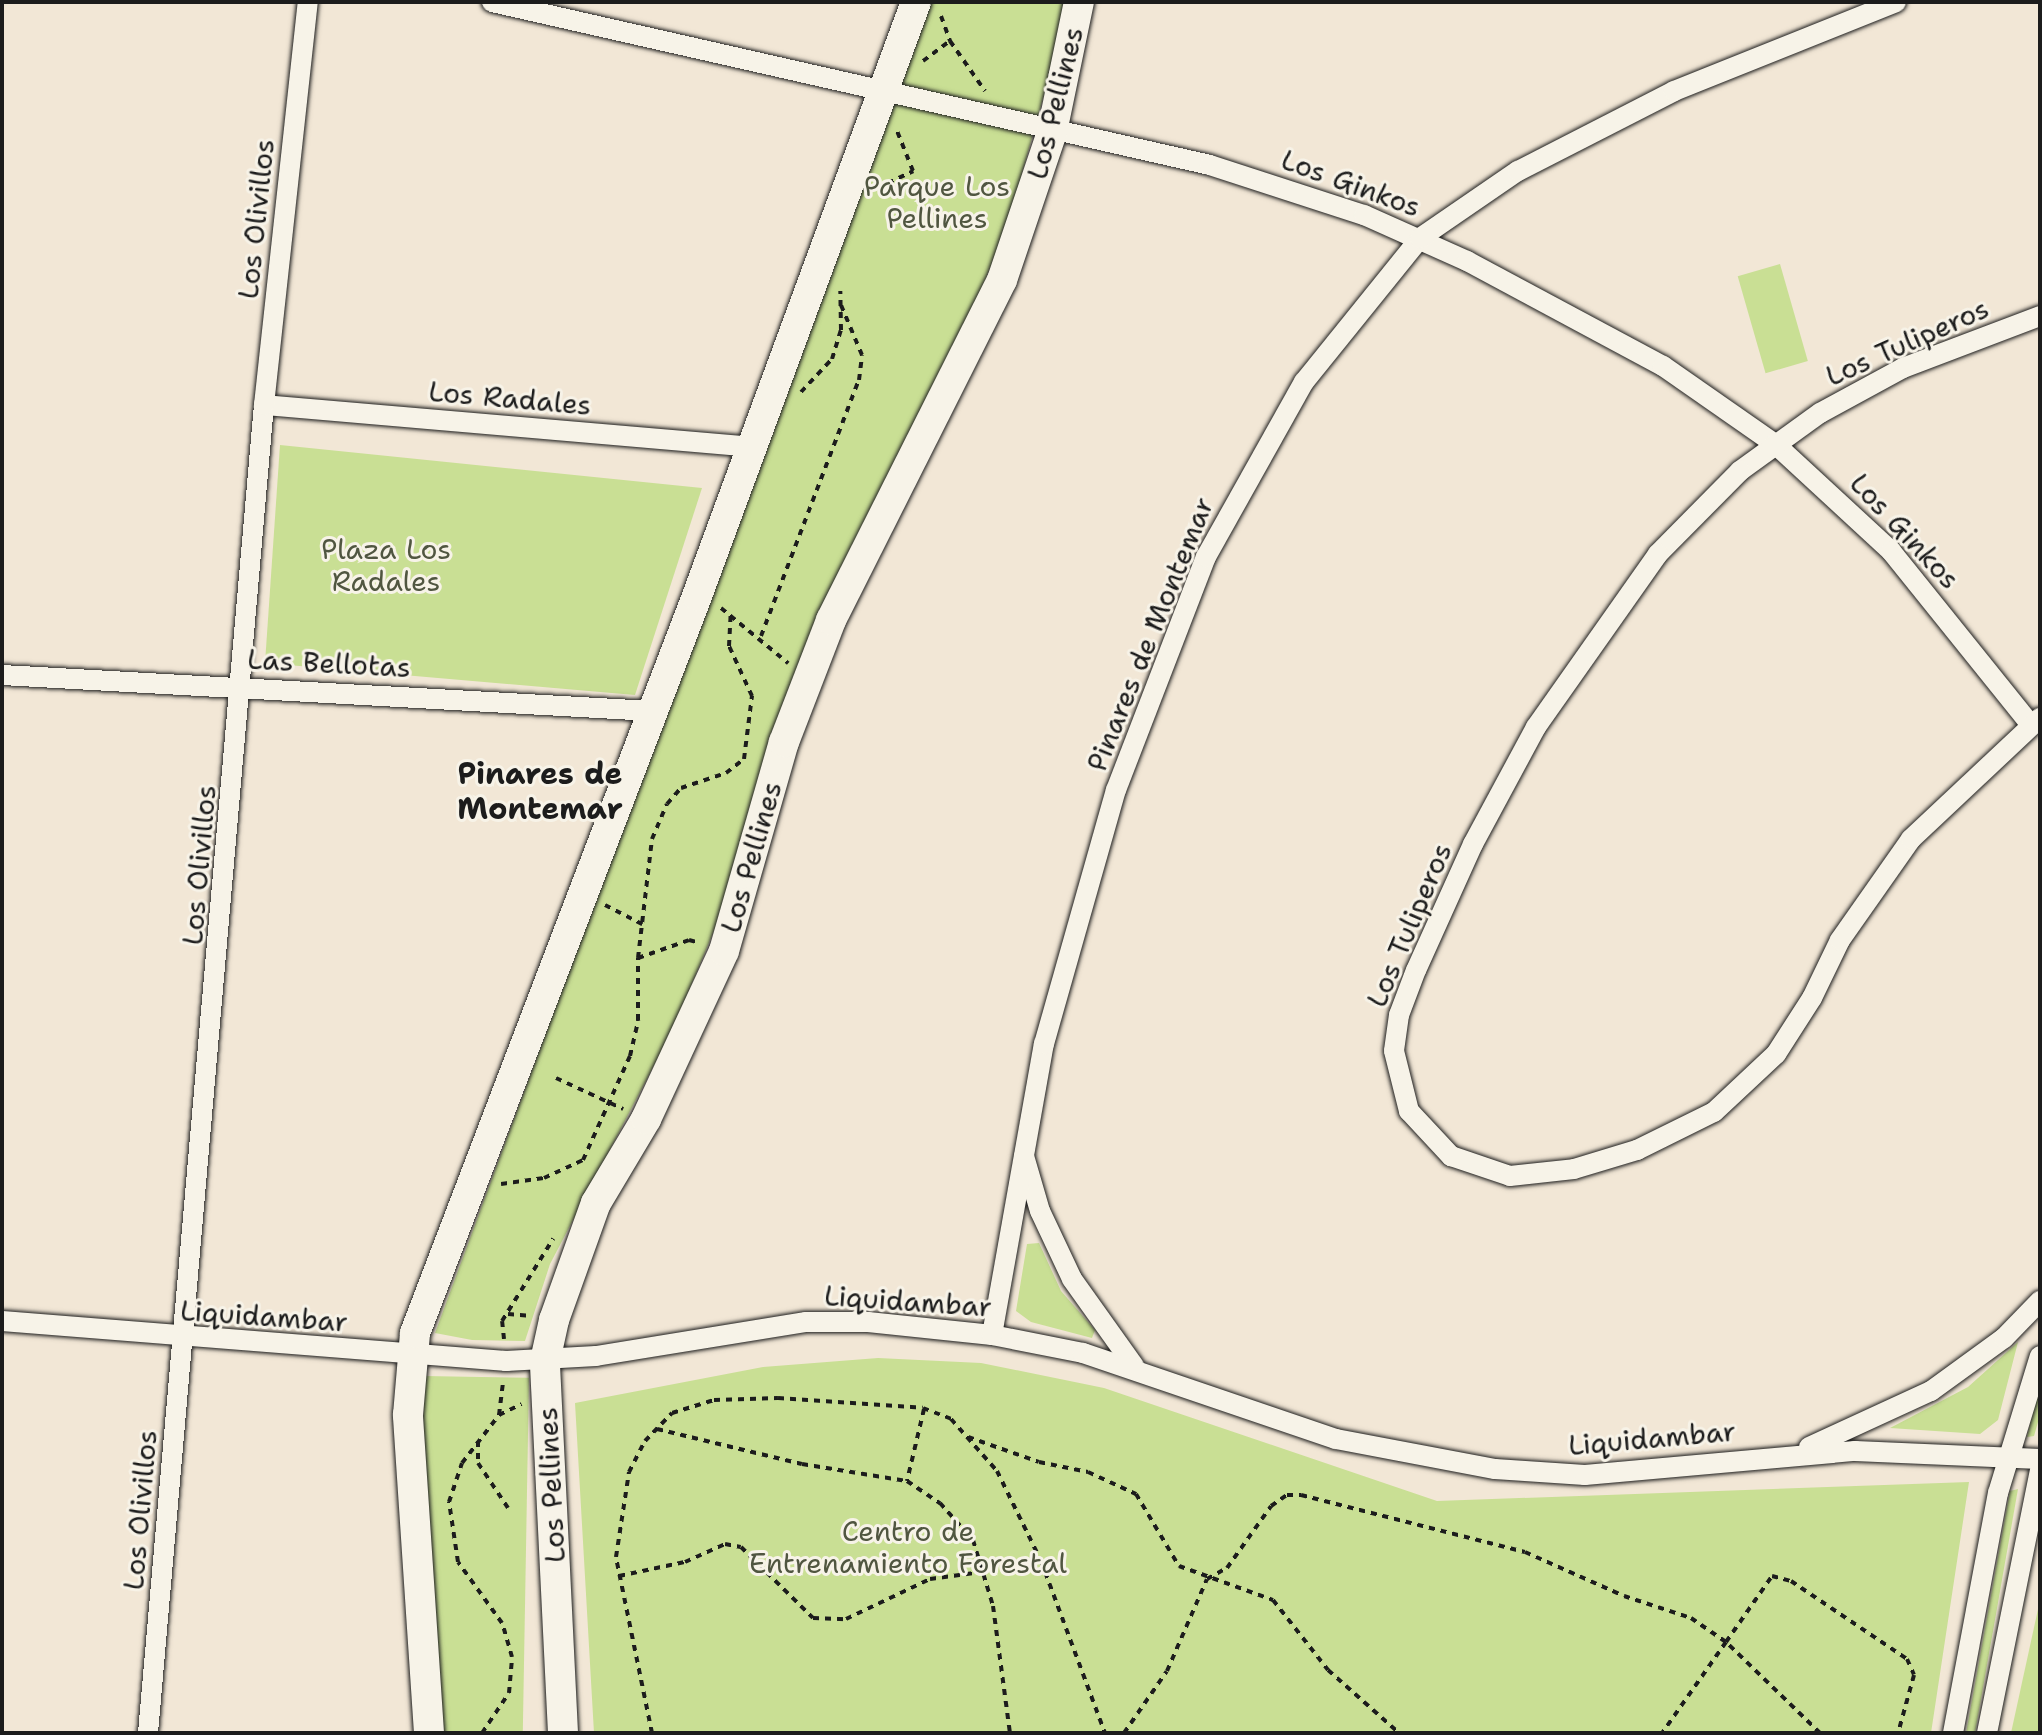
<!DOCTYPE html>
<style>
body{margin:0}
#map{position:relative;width:2042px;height:1735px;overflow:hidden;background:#f2e7d6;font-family:"Shantell Sans",sans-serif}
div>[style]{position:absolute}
.green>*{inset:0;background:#c9df94;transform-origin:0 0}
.path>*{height:4px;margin-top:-2px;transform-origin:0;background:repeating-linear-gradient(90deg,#1c1c1c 0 6px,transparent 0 12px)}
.roads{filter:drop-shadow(0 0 2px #1c1c1c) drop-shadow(0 0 2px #1c1c1c)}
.street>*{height:20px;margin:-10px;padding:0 10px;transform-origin:10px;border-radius:10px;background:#f7f3e8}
.secondary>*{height:30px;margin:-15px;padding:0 15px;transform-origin:15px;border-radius:15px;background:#f7f3e8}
span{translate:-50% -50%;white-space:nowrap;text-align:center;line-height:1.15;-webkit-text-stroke:6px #f7f3e8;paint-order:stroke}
.street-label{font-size:28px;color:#1c1c1c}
.park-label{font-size:28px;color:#505640}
.neighbourhood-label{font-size:30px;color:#1c1c1c;font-weight:700}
.frame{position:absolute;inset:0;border:4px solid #1c1c1c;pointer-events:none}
</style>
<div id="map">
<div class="green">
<div style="clip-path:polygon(927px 2px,1070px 2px,1007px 227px,673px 1029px,550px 1264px,525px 1341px,472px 1340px,435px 1333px)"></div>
<div style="left:1780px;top:264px;width:101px;height:44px;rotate:74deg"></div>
<div style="clip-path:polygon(280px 445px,702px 488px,635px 695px,265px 663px)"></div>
<div style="clip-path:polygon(1039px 1243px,1061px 1291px,1095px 1330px,1092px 1338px,1031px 1322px,1016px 1311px,1027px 1244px)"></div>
<div style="clip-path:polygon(2018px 1342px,1998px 1420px,1980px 1434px,1890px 1428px,1968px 1387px)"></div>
<div style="clip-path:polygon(878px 1358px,981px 1363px,1104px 1388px,1437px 1501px,1969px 1482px,1931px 1733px,594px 1733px,575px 1403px,763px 1367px)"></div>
<div style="left:424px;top:1376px;width:105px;height:358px;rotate:1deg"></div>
<div style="clip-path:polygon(2040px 1383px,2040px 1415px,2034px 1436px,2027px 1437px)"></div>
<div style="clip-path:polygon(2018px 1489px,1975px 1733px,1966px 1733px,2010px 1491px)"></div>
<div style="clip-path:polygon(2040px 1600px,2040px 1733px,2011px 1733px)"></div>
</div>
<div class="path">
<div style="left:941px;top:16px;width:27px;rotate:70deg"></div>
<div style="left:950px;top:41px;width:61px;rotate:55deg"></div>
<div style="left:923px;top:61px;width:34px;rotate:-37deg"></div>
<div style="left:877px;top:188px;width:40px;rotate:-25deg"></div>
<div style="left:913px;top:171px;width:43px;rotate:-111.8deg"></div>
<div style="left:801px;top:392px;width:45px;rotate:-46.8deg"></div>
<div style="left:832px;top:359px;width:30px;rotate:-73deg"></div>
<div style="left:841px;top:330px;width:39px;rotate:-91deg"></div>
<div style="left:721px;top:608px;width:87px;rotate:39.4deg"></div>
<div style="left:761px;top:636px;width:274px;rotate:-69.1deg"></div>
<div style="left:859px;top:380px;width:25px;rotate:-83deg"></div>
<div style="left:862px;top:355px;width:54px;rotate:-112.8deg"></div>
<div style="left:605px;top:905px;width:42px;rotate:27.2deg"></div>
<div style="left:638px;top:958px;width:54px;rotate:-19.4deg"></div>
<div style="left:689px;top:940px;width:11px;rotate:15deg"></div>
<div style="left:556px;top:1078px;width:74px;rotate:24.8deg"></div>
<div style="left:501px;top:1184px;width:43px;rotate:-7.9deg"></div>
<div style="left:544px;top:1178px;width:43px;rotate:-24.8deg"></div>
<div style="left:583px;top:1160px;width:114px;rotate:-65.7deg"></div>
<div style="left:630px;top:1056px;width:37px;rotate:-77deg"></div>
<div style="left:638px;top:1020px;width:62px;rotate:-90deg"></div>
<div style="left:638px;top:958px;width:120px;rotate:-83.3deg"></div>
<div style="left:652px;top:839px;width:38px;rotate:-67deg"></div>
<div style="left:667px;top:804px;width:21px;rotate:-49deg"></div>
<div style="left:681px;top:788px;width:47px;rotate:-18.4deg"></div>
<div style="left:726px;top:773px;width:23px;rotate:-38deg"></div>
<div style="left:744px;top:759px;width:64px;rotate:-82.8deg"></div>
<div style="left:752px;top:696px;width:55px;rotate:-114.7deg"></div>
<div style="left:729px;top:646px;width:34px;rotate:-87deg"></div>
<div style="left:508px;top:1314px;width:21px;rotate:5deg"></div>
<div style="left:504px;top:1339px;width:18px;rotate:-96deg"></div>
<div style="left:502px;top:1321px;width:97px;rotate:-58.1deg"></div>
<div style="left:924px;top:1409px;width:74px;rotate:103.3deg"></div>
<div style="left:907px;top:1481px;width:40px;rotate:34deg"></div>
<div style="left:940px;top:1503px;width:50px;rotate:48.3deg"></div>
<div style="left:973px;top:1540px;width:69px;rotate:73.1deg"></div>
<div style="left:993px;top:1606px;width:128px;rotate:82.4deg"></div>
<div style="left:499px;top:1415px;width:25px;rotate:-26deg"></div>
<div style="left:657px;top:1429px;width:149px;rotate:13.6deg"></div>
<div style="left:802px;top:1464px;width:106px;rotate:9.2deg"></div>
<div style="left:968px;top:1437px;width:75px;rotate:19.4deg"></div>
<div style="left:1039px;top:1462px;width:50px;rotate:11.5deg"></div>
<div style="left:1088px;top:1472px;width:53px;rotate:24.6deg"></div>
<div style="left:1136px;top:1494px;width:84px;rotate:59.2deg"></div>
<div style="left:1179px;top:1566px;width:100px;rotate:19.9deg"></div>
<div style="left:1273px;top:1600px;width:89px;rotate:51.8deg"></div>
<div style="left:1328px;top:1670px;width:95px;rotate:41.6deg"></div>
<div style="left:478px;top:1441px;width:22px;rotate:90deg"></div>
<div style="left:478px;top:1463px;width:54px;rotate:56.3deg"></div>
<div style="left:619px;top:1576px;width:67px;rotate:-12deg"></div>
<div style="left:685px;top:1562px;width:44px;rotate:-24.2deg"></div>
<div style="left:725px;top:1544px;width:16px;rotate:11deg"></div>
<div style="left:741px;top:1547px;width:101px;rotate:44.6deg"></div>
<div style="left:813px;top:1618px;width:33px;rotate:2deg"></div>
<div style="left:846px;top:1619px;width:93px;rotate:-25.5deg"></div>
<div style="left:930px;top:1579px;width:52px;rotate:-7.7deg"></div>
<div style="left:482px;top:1733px;width:48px;rotate:-56deg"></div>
<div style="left:509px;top:1693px;width:36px;rotate:-85deg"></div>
<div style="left:512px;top:1657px;width:35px;rotate:-106deg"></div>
<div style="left:502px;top:1623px;width:75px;rotate:-125.8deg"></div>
<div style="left:458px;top:1562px;width:61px;rotate:-98.5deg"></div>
<div style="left:449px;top:1502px;width:41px;rotate:-71.6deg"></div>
<div style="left:462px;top:1463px;width:61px;rotate:-52.4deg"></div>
<div style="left:499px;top:1415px;width:31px;rotate:-83deg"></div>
<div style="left:652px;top:1733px;width:180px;rotate:-101.6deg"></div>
<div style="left:616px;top:1557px;width:86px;rotate:-81.3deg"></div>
<div style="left:629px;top:1472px;width:35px;rotate:-63deg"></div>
<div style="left:645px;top:1441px;width:39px;rotate:-46deg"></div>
<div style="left:672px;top:1413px;width:44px;rotate:-17.2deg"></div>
<div style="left:714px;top:1400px;width:64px;rotate:-1.8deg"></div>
<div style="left:778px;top:1398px;width:145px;rotate:3.9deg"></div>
<div style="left:923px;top:1408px;width:30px;rotate:21deg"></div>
<div style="left:951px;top:1419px;width:69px;rotate:48.5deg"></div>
<div style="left:997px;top:1471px;width:100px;rotate:63.9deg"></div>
<div style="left:1041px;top:1561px;width:184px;rotate:69.6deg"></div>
<div style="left:1124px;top:1733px;width:75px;rotate:-55.3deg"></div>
<div style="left:1167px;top:1671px;width:100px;rotate:-66.5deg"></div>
<div style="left:1207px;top:1579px;width:23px;rotate:-29deg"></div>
<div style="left:1227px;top:1568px;width:76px;rotate:-54.6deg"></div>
<div style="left:1271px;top:1506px;width:19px;rotate:-35deg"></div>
<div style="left:1287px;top:1495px;width:14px"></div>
<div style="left:1301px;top:1495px;width:231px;rotate:14.3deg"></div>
<div style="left:1525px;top:1552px;width:108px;rotate:24deg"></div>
<div style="left:1624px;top:1596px;width:71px;rotate:18.2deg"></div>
<div style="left:1691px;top:1618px;width:42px;rotate:34.4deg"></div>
<div style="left:1726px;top:1642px;width:111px;rotate:125.1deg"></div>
<div style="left:1820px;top:1733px;width:131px;rotate:-135.9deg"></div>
<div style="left:1726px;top:1642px;width:80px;rotate:-55.1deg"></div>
<div style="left:1772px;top:1576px;width:20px;rotate:15deg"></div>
<div style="left:1791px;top:1581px;width:140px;rotate:33.9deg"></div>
<div style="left:1907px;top:1659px;width:17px;rotate:66deg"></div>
<div style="left:1914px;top:1675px;width:60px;rotate:105.4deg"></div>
</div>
<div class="roads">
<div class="street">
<div style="left:492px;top:2px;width:736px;rotate:12.79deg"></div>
<div style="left:1210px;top:165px;width:162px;rotate:18deg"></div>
<div style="left:1364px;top:215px;width:113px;rotate:24.1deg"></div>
<div style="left:1467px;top:261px;width:222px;rotate:28.2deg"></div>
<div style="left:1663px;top:366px;width:136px;rotate:34.9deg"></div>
<div style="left:1775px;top:444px;width:158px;rotate:42.7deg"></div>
<div style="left:1891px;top:551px;width:222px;rotate:51.2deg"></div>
<div style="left:2040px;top:316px;width:147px;rotate:159.2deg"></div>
<div style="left:1903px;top:368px;width:94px;rotate:151.5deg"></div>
<div style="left:1820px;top:413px;width:99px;rotate:144.1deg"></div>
<div style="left:1740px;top:471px;width:117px;rotate:134.7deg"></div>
<div style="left:1658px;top:554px;width:212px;rotate:125.2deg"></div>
<div style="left:1536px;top:727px;width:133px;rotate:118.3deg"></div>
<div style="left:1473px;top:844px;width:138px;rotate:114.3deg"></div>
<div style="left:1416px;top:970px;width:48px;rotate:110.7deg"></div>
<div style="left:1399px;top:1015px;width:36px;rotate:98deg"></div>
<div style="left:1394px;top:1051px;width:62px;rotate:76deg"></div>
<div style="left:1409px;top:1111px;width:62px;rotate:47deg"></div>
<div style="left:1451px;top:1156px;width:62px;rotate:18.7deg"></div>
<div style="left:1510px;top:1176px;width:64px;rotate:-6.2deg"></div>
<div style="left:1574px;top:1169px;width:66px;rotate:-16.8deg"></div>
<div style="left:1637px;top:1150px;width:86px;rotate:-26.3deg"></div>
<div style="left:1714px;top:1112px;width:85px;rotate:-43.1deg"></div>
<div style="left:1776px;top:1054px;width:67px;rotate:-57.3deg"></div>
<div style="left:1812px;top:998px;width:64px;rotate:-64.2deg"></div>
<div style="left:1840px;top:940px;width:123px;rotate:-54.9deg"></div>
<div style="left:1911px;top:839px;width:177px;rotate:-43.2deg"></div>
<div style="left:264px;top:405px;width:490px;rotate:4.9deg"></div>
<div style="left:2px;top:675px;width:650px;rotate:3.17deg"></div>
<div style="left:1024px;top:1156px;width:57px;rotate:73.8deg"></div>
<div style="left:1040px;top:1211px;width:75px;rotate:64.8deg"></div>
<div style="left:1072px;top:1279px;width:107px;rotate:54.5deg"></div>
<div style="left:2px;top:1321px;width:506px;rotate:4.54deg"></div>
<div style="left:506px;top:1361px;width:90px;rotate:-3.2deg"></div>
<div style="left:596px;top:1356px;width:213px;rotate:-9.2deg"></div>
<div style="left:806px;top:1322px;width:62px"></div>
<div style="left:868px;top:1322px;width:125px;rotate:6deg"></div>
<div style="left:992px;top:1335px;width:93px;rotate:11.2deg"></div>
<div style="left:1083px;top:1353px;width:267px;rotate:18.8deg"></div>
<div style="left:1336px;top:1439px;width:162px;rotate:10.7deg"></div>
<div style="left:1495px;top:1469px;width:90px;rotate:3.8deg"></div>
<div style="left:1585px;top:1475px;width:271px;rotate:-5.1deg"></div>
<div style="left:1855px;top:1451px;width:185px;rotate:2.5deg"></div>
<div style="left:992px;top:1335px;width:296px;rotate:-79.9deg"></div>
<div style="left:1044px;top:1044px;width:264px;rotate:-74.2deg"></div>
<div style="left:1116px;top:790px;width:250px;rotate:-68.9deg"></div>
<div style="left:1206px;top:557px;width:201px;rotate:-60.8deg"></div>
<div style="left:1304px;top:382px;width:185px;rotate:-51.1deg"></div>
<div style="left:1420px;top:238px;width:119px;rotate:-34.4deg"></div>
<div style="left:1518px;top:171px;width:175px;rotate:-27.1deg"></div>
<div style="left:1674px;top:91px;width:239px;rotate:-21.8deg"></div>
<div style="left:1809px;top:1447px;width:134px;rotate:-24.7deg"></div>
<div style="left:1931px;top:1391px;width:90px;rotate:-36deg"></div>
<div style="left:2004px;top:1338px;width:52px;rotate:-45.8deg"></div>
<div style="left:148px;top:1733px;width:1333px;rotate:-85.01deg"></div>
<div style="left:264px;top:405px;width:405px;rotate:-83.8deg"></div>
<div style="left:1953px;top:1733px;width:244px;rotate:-79.4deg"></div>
<div style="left:1998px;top:1493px;width:143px;rotate:-73deg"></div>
<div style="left:1987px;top:1733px;width:269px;rotate:-78.6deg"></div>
</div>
<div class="secondary">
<div style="left:429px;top:1733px;width:319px;rotate:-93.8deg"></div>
<div style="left:408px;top:1415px;width:82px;rotate:-85.1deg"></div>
<div style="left:415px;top:1333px;width:789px;rotate:-69.06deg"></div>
<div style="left:697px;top:596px;width:633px;rotate:-69.76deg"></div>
<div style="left:563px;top:1733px;width:372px;rotate:-92.8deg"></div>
<div style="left:545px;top:1361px;width:42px;rotate:-77.6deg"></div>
<div style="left:554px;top:1320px;width:124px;rotate:-70.3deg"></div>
<div style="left:596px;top:1203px;width:98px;rotate:-59.2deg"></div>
<div style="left:646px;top:1119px;width:185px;rotate:-65.1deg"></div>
<div style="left:724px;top:951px;width:217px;rotate:-74deg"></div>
<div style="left:784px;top:742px;width:131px;rotate:-68.9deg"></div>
<div style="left:831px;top:620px;width:381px;rotate:-63.3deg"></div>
<div style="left:1002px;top:280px;width:156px;rotate:-71.3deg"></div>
<div style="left:1052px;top:132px;width:133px;rotate:-78.3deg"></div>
</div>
</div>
<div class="street-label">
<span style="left:1055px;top:103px;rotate:-76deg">Los Pellines</span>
<span style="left:1351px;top:183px;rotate:20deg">Los Ginkos</span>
<span style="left:256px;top:219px;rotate:-84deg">Los Olivillos</span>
<span style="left:1907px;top:342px;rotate:-24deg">Los Tuliperos</span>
<span style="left:510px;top:398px;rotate:5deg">Los Radales</span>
<span style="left:1905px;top:531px;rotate:47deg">Los Ginkos</span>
<span style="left:1150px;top:634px;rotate:-68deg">Pinares de Montemar</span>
<span style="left:329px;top:663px;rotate:3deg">Las Bellotas</span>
<span style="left:751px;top:857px;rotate:-74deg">Los Pellines</span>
<span style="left:199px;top:865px;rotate:-85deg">Los Olivillos</span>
<span style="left:1409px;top:925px;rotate:-67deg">Los Tuliperos</span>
<span style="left:908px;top:1301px;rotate:4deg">Liquidambar</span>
<span style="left:264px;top:1316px;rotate:4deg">Liquidambar</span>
<span style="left:1652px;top:1438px;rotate:-5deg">Liquidambar</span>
<span style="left:551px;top:1485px;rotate:-93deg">Los Pellines</span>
<span style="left:140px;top:1510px;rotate:-85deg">Los Olivillos</span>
</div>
<div class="park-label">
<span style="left:937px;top:202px">Parque Los<br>Pellines</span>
<span style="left:386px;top:565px">Plaza Los<br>Radales</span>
<span style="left:908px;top:1547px">Centro de<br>Entrenamiento Forestal</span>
</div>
<div class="neighbourhood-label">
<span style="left:540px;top:791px">Pinares de<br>Montemar</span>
</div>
<div class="frame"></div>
</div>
